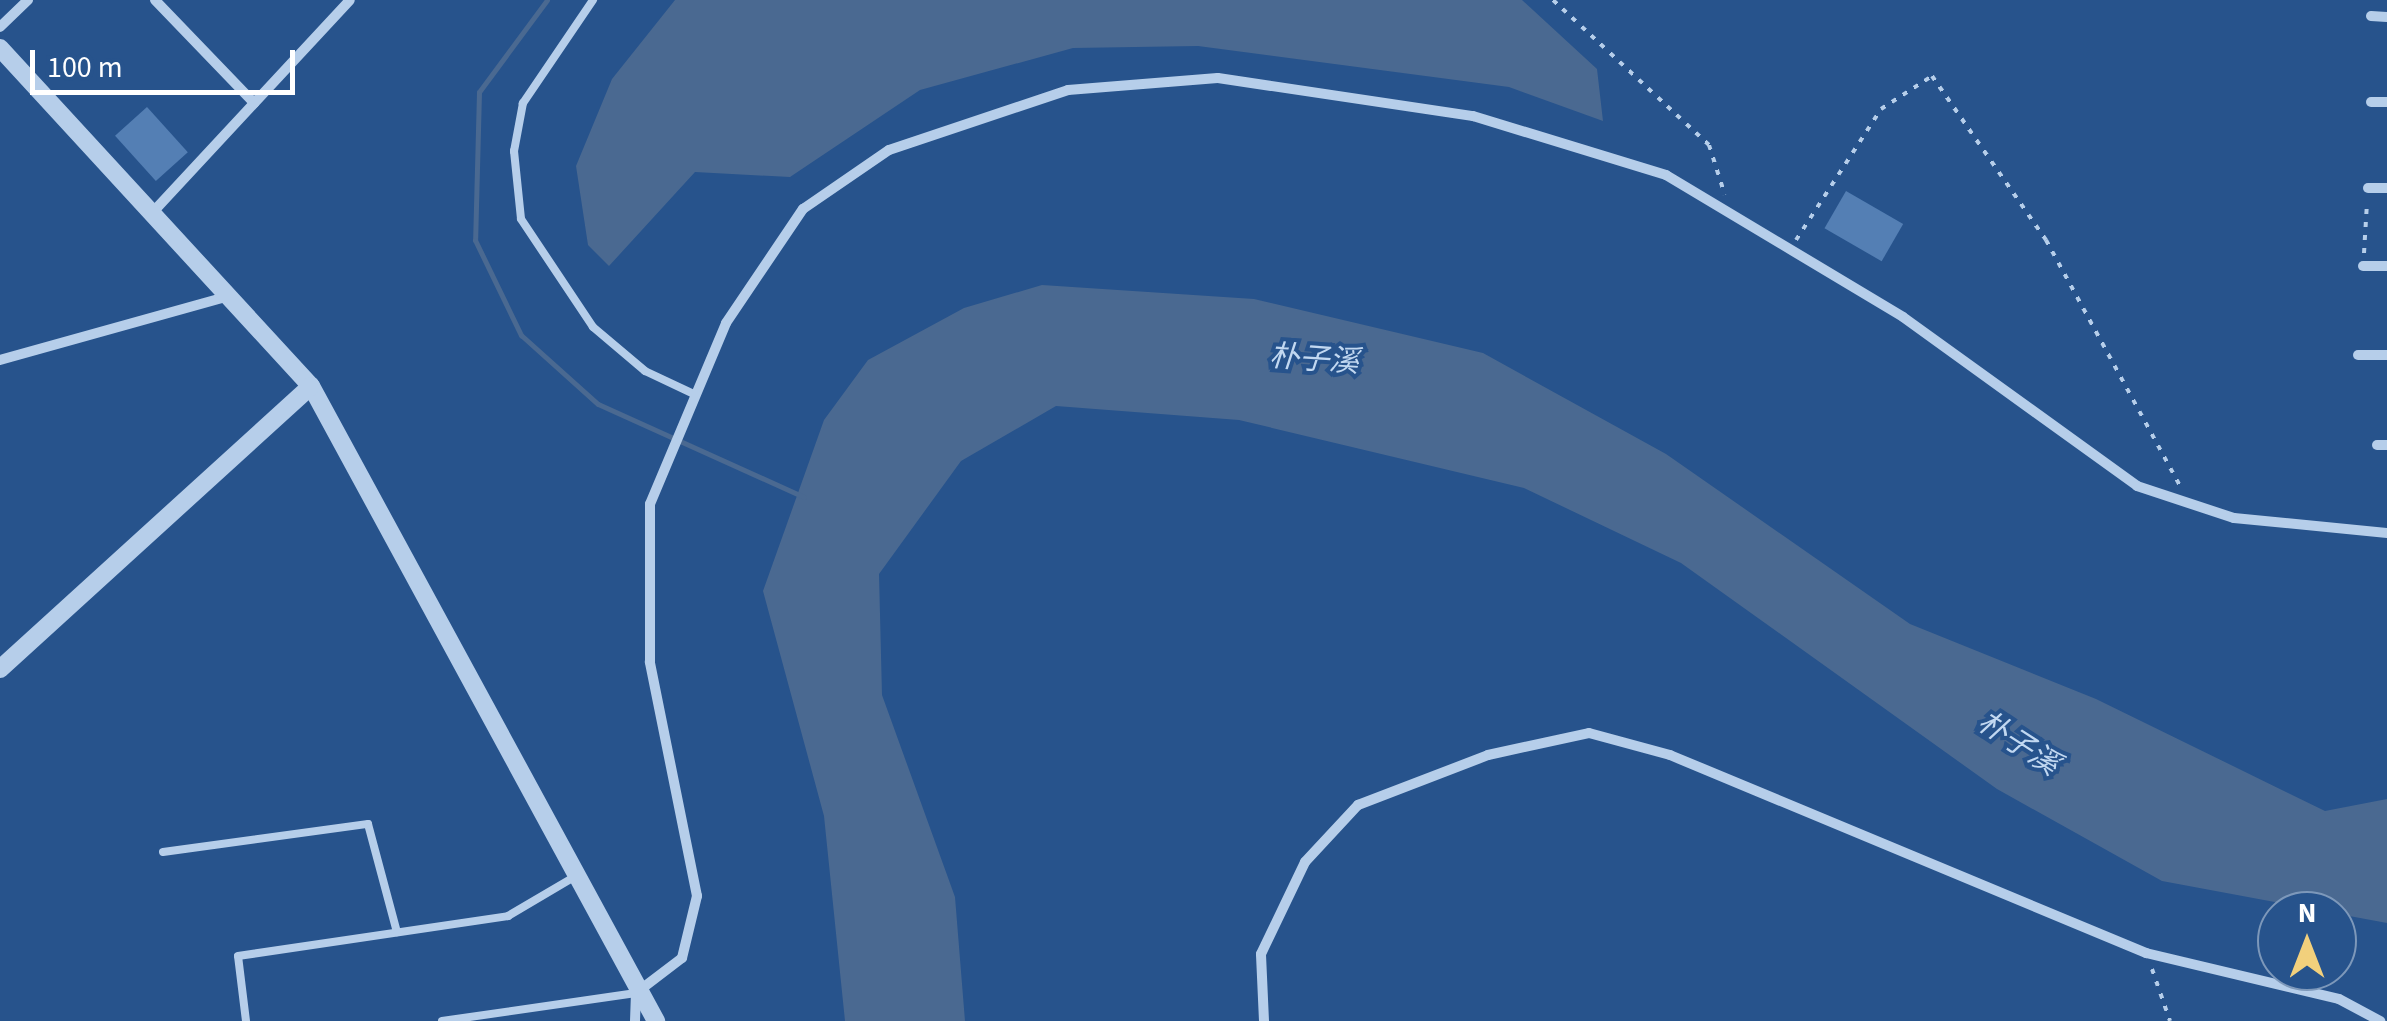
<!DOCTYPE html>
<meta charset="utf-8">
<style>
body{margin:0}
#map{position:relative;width:2387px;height:1021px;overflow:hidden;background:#27538c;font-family:"Source Sans 3","Noto Sans TC",sans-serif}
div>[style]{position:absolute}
.water>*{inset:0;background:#4a6991}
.stream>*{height:5px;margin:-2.5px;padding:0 2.5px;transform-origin:2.5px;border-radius:2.5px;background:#4a6991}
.building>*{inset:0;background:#547fb4;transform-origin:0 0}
.path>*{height:4px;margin-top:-2px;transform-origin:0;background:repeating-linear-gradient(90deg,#b6ceea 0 5px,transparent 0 13px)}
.service>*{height:8px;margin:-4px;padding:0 4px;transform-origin:4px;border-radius:4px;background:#b6ceea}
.minor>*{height:10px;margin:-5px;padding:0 5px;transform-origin:5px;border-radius:5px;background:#b6ceea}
.tertiary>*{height:18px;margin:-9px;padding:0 9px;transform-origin:9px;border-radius:9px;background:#b6ceea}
span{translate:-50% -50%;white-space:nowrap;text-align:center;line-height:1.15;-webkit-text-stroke:8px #27538c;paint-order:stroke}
.water-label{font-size:30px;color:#c2d8f1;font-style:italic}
.north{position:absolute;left:2257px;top:891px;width:100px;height:100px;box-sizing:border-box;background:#27538c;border:2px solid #7d98ba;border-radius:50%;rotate:0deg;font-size:28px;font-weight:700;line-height:40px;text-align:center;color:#fff}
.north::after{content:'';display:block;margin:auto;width:35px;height:45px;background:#f2d07c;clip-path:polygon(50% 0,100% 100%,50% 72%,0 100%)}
.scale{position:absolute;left:30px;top:50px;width:265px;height:45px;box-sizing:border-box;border:5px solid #fff;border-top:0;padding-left:12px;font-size:30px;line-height:35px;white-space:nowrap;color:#fff;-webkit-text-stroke:8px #27538c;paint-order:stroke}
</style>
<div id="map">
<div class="water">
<div style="clip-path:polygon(675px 0,1522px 0,1597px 69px,1603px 121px,1509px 87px,1198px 46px,1073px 48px,920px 90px,790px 177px,695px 172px,609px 266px,588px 245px,576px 166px,612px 79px)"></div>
<div style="clip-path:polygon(1042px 285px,1254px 299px,1483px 353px,1666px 454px,1910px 624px,2096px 699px,2325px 811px,2387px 799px,2387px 923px,2162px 881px,1997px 789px,1681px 563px,1524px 488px,1239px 420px,1056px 406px,961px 461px,879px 574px,882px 695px,955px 897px,965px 1021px,845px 1021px,824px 816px,763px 591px,824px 420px,868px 360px,964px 308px)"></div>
</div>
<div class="stream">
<div style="left:547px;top:0;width:114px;rotate:126.5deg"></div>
<div style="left:479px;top:92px;width:148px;rotate:91.5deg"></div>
<div style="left:475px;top:240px;width:106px;rotate:64.2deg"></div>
<div style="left:521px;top:335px;width:103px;rotate:41.9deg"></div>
<div style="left:598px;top:404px;width:226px;rotate:24.3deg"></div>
</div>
<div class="building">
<div style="left:147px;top:107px;width:61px;height:43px;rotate:48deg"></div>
<div style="left:1846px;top:191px;width:66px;height:43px;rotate:30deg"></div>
</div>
<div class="path">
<div style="left:1553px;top:0;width:213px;rotate:42.9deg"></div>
<div style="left:1709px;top:145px;width:52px;rotate:72.3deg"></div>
<div style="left:1796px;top:240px;width:156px;rotate:-57deg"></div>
<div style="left:1881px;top:109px;width:61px;rotate:-32.9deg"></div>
<div style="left:1932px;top:76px;width:200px;rotate:55.2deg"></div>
<div style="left:2046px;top:240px;width:280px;rotate:61.4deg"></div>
<div style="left:2364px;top:253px;width:51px;rotate:-86.6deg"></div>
<div style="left:2152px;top:969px;width:55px;rotate:70.9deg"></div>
</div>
<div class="service">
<div style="left:593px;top:0;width:125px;rotate:124.2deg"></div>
<div style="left:523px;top:103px;width:49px;rotate:100.6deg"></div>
<div style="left:514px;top:151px;width:68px;rotate:84.1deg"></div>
<div style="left:521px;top:219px;width:130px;rotate:56.3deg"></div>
<div style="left:593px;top:327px;width:68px;rotate:40.2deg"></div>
<div style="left:645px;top:371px;width:56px;rotate:25.2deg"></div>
<div style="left:163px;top:852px;width:207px;rotate:-7.8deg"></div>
<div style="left:368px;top:824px;width:112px;rotate:75deg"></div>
<div style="left:246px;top:1021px;width:65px;rotate:-97deg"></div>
<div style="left:238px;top:956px;width:273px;rotate:-8.4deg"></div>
<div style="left:508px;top:916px;width:79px;rotate:-30.5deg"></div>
<div style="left:442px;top:1021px;width:196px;rotate:-8.2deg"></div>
</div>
<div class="minor">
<div style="left:155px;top:0;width:143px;rotate:46.1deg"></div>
<div style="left:2371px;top:16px;width:16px;rotate:4deg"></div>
<div style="left:0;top:27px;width:39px;rotate:-44deg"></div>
<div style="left:2371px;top:102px;width:16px"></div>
<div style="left:2368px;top:188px;width:19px"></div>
<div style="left:153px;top:212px;width:289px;rotate:-47.1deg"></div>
<div style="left:2363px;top:266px;width:24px"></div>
<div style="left:2358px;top:355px;width:29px"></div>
<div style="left:0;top:360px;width:238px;rotate:-15.6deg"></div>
<div style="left:2377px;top:445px;width:10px"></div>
<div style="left:635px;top:1021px;width:28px;rotate:-88deg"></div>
<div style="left:636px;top:993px;width:58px;rotate:-37.3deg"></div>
<div style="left:682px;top:958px;width:64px;rotate:-76.4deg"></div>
<div style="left:697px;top:896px;width:239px;rotate:-101.4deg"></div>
<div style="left:650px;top:662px;width:158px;rotate:-90deg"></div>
<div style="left:650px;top:504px;width:196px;rotate:-67.2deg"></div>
<div style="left:726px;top:323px;width:138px;rotate:-56deg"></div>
<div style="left:803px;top:209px;width:104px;rotate:-34.5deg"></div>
<div style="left:889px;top:150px;width:189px;rotate:-18.5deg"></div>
<div style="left:1068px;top:90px;width:150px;rotate:-4.6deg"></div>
<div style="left:1218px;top:78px;width:258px;rotate:8.5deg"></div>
<div style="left:1473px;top:116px;width:202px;rotate:17deg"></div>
<div style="left:1666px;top:175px;width:276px;rotate:30.9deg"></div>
<div style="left:1903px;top:317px;width:289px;rotate:35.8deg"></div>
<div style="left:2137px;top:486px;width:102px;rotate:18.3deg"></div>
<div style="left:2234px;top:518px;width:154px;rotate:5.6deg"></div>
<div style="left:1264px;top:1021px;width:67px;rotate:-92.6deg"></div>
<div style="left:1261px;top:954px;width:102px;rotate:-64.4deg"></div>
<div style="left:1305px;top:862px;width:78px;rotate:-47.1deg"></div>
<div style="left:1358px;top:805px;width:139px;rotate:-21deg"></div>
<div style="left:1488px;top:755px;width:103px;rotate:-12.3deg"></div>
<div style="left:1589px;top:733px;width:84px;rotate:15.2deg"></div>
<div style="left:1670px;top:755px;width:516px;rotate:22.59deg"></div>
<div style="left:2146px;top:953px;width:198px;rotate:13.4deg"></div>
<div style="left:2339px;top:999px;width:47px;rotate:28.2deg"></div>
</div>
<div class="tertiary">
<div style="left:0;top:48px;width:459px;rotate:47.4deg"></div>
<div style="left:311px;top:386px;width:723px;rotate:61.48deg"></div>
<div style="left:0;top:669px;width:420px;rotate:-42.3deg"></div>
</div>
<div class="water-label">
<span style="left:1314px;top:360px;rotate:4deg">朴子溪</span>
<span style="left:2018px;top:744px;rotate:33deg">朴子溪</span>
</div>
<div class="north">N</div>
<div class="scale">100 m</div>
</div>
